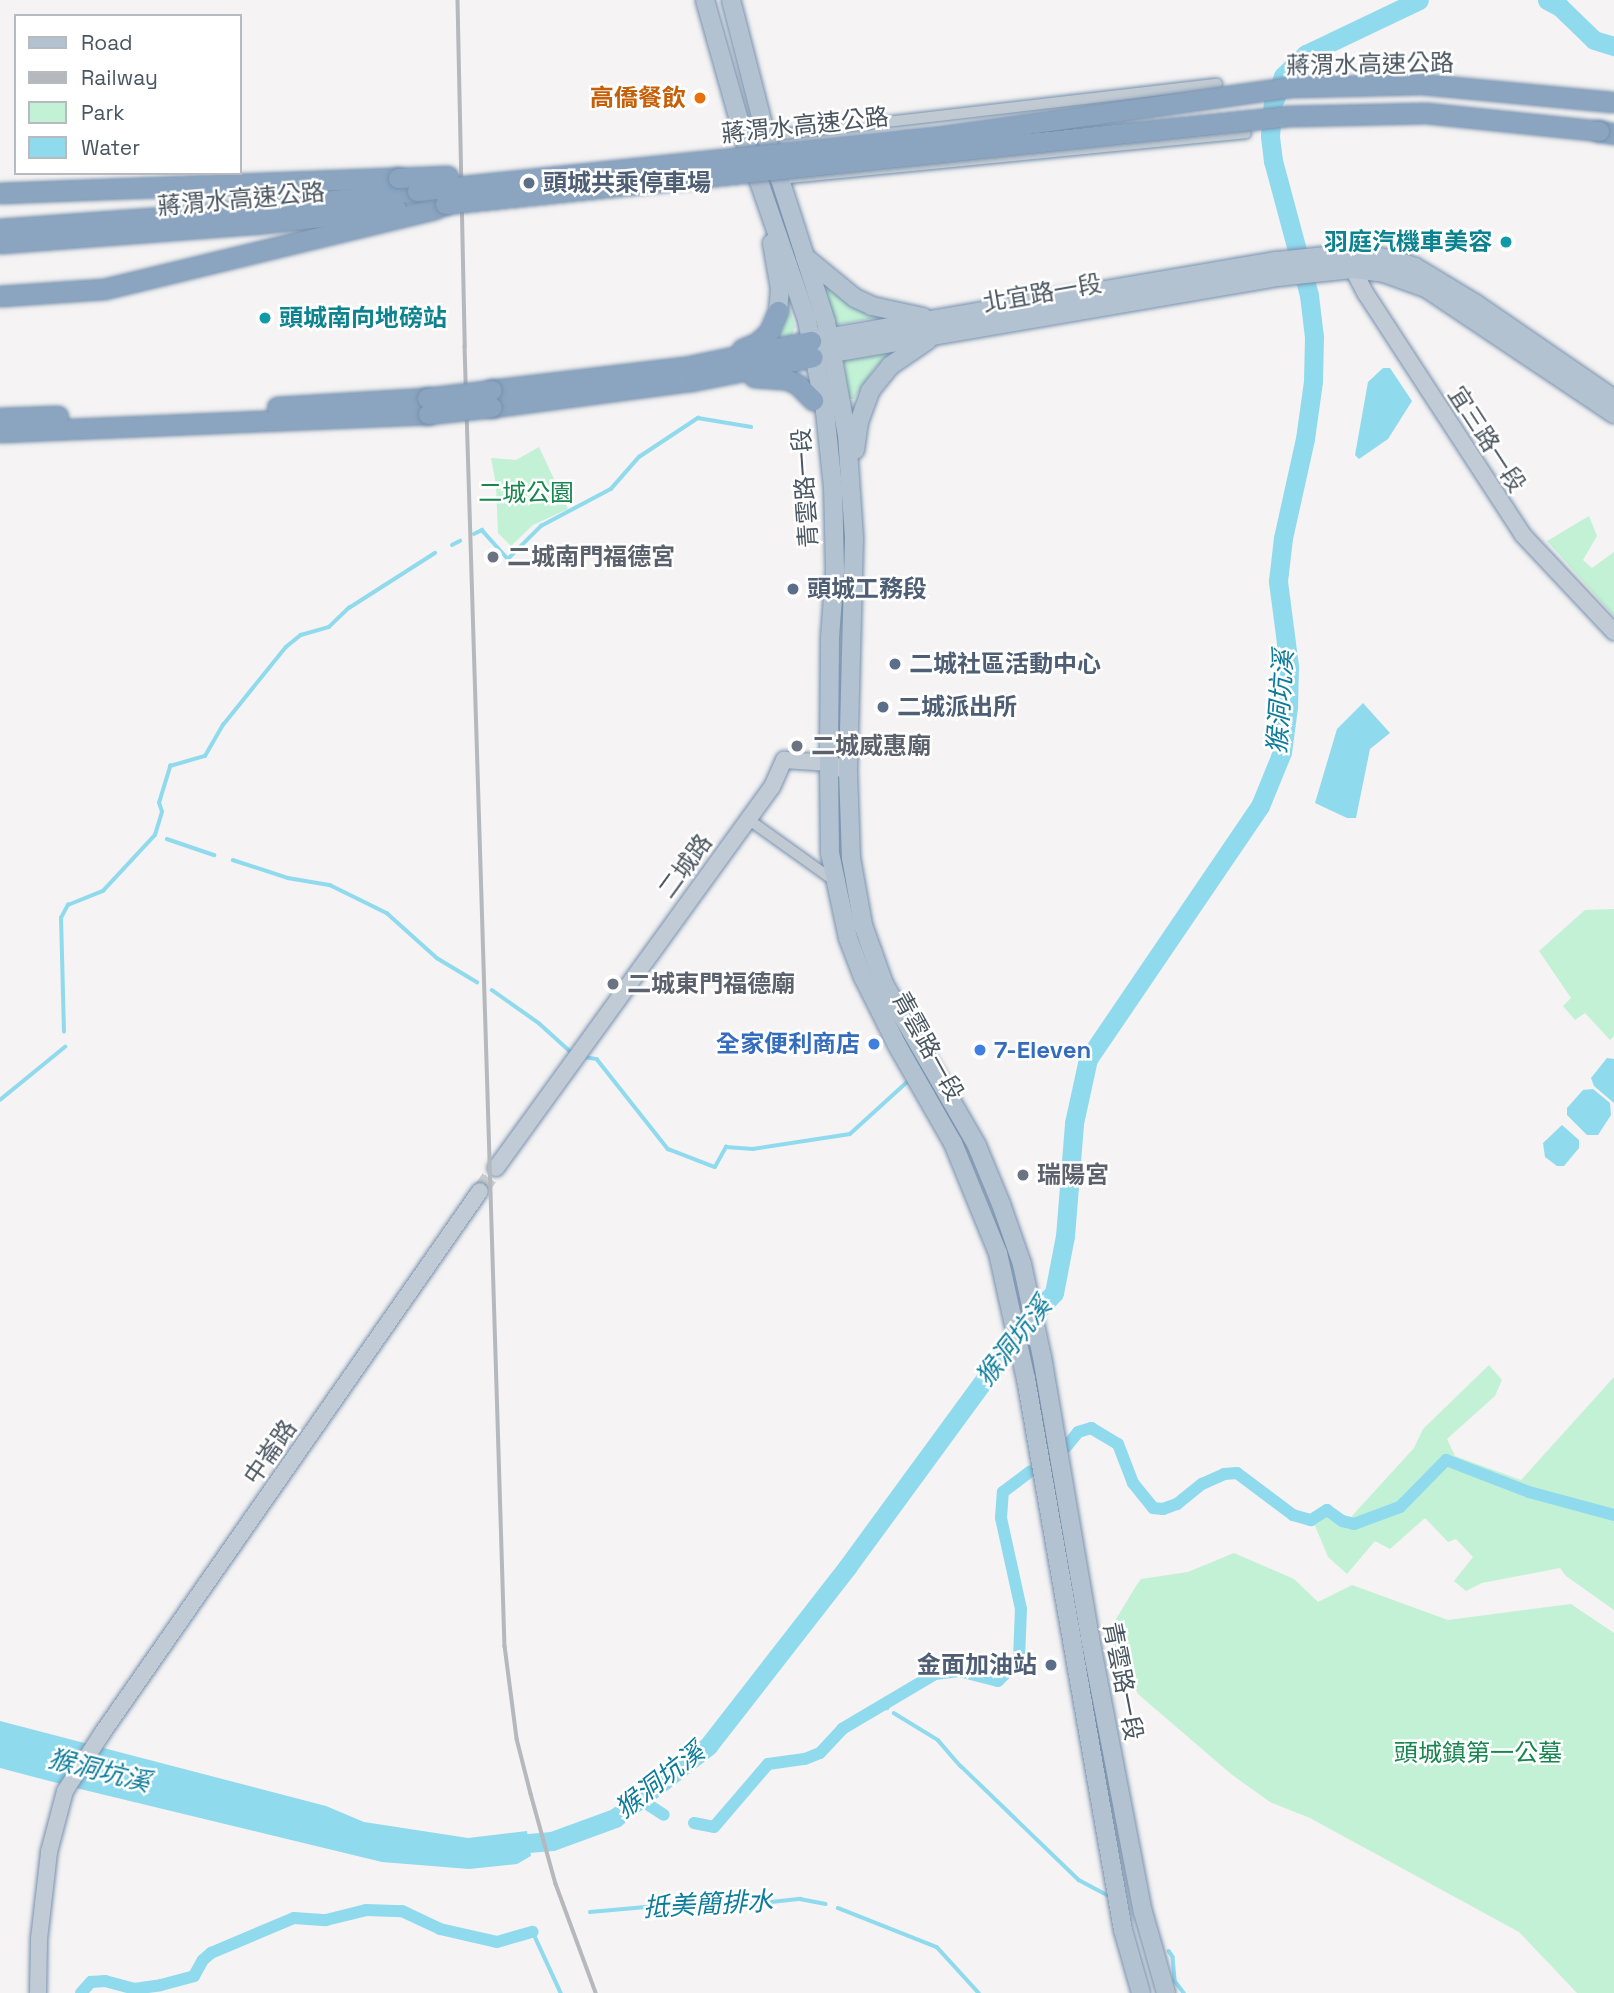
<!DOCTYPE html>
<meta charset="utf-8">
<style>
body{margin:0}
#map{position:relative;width:1614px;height:1993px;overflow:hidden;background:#f5f3f3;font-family:"Space Grotesk","Noto Sans TC",sans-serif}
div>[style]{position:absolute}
.green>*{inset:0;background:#c3f1d5}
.water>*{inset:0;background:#90daee}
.stream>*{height:3.5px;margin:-1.75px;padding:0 1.75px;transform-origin:1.75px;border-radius:1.75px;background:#90daee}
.canal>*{height:12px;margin:-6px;padding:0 6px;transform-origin:6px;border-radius:6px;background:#90daee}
.river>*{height:19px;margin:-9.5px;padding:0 9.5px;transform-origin:9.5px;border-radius:9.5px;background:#90daee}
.secondary-tunnel>*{height:16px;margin-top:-8px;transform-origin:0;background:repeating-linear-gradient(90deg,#caccce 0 16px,transparent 0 24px)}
.roads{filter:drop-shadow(0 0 2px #7690ad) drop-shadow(0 0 2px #7690ad)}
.street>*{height:10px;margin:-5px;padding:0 5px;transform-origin:5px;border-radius:5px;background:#c1cad2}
.secondary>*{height:16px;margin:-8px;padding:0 8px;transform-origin:8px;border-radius:8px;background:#c1cbd6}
.primary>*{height:18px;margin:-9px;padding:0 9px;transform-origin:9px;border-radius:9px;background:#b3c2d1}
.highway>*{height:19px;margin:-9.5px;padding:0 9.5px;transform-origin:9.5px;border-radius:9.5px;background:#8ba5c1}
.rail>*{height:3.5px;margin:-1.75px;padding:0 1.75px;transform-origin:1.75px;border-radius:1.75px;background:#b5b8bd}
.bridges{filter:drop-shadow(0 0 2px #7690ad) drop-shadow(0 0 2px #7690ad)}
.highway-bridge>*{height:19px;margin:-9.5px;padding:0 9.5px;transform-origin:9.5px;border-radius:9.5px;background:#8ba5c1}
.dots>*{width:19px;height:19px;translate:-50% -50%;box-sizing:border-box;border:4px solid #fff;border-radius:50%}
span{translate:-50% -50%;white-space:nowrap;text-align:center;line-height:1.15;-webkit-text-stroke:5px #fff;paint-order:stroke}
.street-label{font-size:24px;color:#4a5661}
.food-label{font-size:24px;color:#c56008;font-weight:700}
.right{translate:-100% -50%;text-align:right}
.service-label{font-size:24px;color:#4e5e75;font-weight:700}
.left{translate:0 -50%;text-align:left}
.culture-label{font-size:24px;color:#0d838f;font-weight:700}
.park-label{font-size:24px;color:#17864f}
.worship-label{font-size:24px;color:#5b616d;font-weight:700}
.shop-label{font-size:24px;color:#366cbe;font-weight:700}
.water-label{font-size:26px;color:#0c7c9b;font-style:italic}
.legend{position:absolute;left:14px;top:14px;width:228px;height:161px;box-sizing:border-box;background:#fff;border:2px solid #b7bbc0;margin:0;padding:9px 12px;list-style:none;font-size:21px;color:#4a5661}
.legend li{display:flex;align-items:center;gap:14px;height:35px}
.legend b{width:35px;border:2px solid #b7bbc0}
</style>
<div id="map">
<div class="green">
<div style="clip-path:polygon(828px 286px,876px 314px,880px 317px,836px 325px,824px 295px)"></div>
<div style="clip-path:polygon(784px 304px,789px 306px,795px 327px,792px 336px,758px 346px)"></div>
<div style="clip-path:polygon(889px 350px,891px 352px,874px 369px,854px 399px,849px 399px,843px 357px)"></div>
<div style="clip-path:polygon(539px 447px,568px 509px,533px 525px,511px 546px,498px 533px,496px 485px,491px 458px,516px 460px)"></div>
<div style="clip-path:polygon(1589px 516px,1597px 536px,1583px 560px,1592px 568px,1614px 552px,1614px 616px,1547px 541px)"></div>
<div style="clip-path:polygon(1614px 909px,1614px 1036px,1610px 1040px,1585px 1013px,1575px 1020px,1563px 1006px,1571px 998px,1539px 951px,1585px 910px)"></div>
<div style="clip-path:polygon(1489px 1365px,1502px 1380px,1495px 1396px,1447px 1439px,1455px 1456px,1521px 1480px,1614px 1377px,1614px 1610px,1566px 1576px,1560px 1568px,1482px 1583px,1466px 1591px,1454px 1581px,1473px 1557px,1456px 1539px,1448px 1542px,1425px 1518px,1390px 1549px,1375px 1541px,1347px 1574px,1328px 1557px,1311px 1516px,1325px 1510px,1351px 1517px,1414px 1448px,1423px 1429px)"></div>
<div style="clip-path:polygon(1234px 1553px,1294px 1579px,1318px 1602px,1352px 1585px,1448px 1620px,1571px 1604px,1614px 1633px,1614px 1993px,1577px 1993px,1519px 1932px,1310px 1818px,1270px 1802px,1231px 1774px,1138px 1694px,1113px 1645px,1113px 1624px,1136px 1586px,1141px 1579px,1188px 1572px)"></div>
</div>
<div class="water">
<div style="clip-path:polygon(1383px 368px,1390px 368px,1412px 401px,1388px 439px,1359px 459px,1355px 455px,1368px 382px)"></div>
<div style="clip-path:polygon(1363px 703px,1390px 733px,1370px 749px,1356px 818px,1347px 818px,1315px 803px,1337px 729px)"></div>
<div style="clip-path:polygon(1607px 1058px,1614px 1059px,1614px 1103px,1594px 1086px,1591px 1078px)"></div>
<div style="clip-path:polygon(1593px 1089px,1610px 1103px,1611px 1115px,1598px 1135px,1587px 1135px,1567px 1115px,1567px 1108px,1583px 1090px)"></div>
<div style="clip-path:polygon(1562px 1125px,1579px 1140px,1579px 1148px,1564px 1166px,1557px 1166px,1545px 1157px,1543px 1143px)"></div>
<div style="clip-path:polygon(0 1721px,326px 1806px,364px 1822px,468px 1838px,527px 1831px,531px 1856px,517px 1864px,469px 1869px,382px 1862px,76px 1788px,0 1768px)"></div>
</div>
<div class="stream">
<div style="left:474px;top:534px;width:9px;rotate:-27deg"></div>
<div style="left:482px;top:530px;width:39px;rotate:48deg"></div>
<div style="left:508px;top:559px;width:47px;rotate:-45deg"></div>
<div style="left:541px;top:526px;width:79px;rotate:-27.9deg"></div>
<div style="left:611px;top:489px;width:43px;rotate:-48.8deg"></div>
<div style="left:639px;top:457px;width:71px;rotate:-33.5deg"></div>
<div style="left:698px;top:418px;width:54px;rotate:9.6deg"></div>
<div style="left:452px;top:545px;width:9px;rotate:-27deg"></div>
<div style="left:167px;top:839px;width:50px;rotate:18.8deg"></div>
<div style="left:233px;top:860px;width:58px;rotate:18.1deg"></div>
<div style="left:288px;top:878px;width:43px;rotate:9.5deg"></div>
<div style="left:330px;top:885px;width:64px;rotate:26.2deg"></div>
<div style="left:387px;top:913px;width:67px;rotate:42deg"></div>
<div style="left:437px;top:958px;width:47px;rotate:31deg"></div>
<div style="left:492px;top:990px;width:57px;rotate:35.1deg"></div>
<div style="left:539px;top:1023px;width:45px;rotate:42.3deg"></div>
<div style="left:64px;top:1032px;width:114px;rotate:-91.5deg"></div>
<div style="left:61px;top:918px;width:15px;rotate:-62deg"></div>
<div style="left:68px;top:905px;width:38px;rotate:-22deg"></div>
<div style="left:103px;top:891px;width:76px;rotate:-47.1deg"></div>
<div style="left:155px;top:835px;width:24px;rotate:-73deg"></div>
<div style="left:162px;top:812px;width:9px;rotate:-108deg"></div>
<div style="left:159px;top:803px;width:39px;rotate:-73deg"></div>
<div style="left:170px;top:766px;width:36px;rotate:-16deg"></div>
<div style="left:205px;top:756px;width:36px;rotate:-60deg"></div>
<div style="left:223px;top:725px;width:100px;rotate:-51.1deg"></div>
<div style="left:286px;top:647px;width:19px;rotate:-39deg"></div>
<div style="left:301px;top:635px;width:29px;rotate:-16deg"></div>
<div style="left:329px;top:627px;width:28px;rotate:-44deg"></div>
<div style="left:349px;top:608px;width:102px;rotate:-32.6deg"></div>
<div style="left:584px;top:1057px;width:13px;rotate:9deg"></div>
<div style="left:597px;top:1059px;width:115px;rotate:51.7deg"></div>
<div style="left:668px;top:1149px;width:50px;rotate:21deg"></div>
<div style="left:715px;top:1167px;width:23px;rotate:-61deg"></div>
<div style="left:726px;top:1147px;width:27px;rotate:4deg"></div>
<div style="left:753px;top:1149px;width:98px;rotate:-8.8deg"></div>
<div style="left:850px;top:1134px;width:76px;rotate:-42.3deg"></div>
<div style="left:0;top:1100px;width:84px;rotate:-39.2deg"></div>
<div style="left:880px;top:1705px;width:8px;rotate:23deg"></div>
<div style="left:894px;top:1713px;width:52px;rotate:31.5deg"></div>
<div style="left:938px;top:1740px;width:35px;rotate:49deg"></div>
<div style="left:961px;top:1766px;width:164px;rotate:44deg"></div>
<div style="left:1079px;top:1880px;width:32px;rotate:28deg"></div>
<div style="left:838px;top:1908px;width:106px;rotate:21.5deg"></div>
<div style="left:937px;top:1947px;width:62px;rotate:47.6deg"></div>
<div style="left:590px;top:1912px;width:78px;rotate:-5.1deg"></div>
<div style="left:668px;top:1905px;width:38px;rotate:6deg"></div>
<div style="left:706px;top:1909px;width:95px;rotate:-6.1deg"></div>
<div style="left:800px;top:1899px;width:26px;rotate:11deg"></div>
<div style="left:533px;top:1932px;width:67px;rotate:65.3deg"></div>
<div style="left:1169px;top:1951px;width:7px;rotate:56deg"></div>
<div style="left:1173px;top:1957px;width:24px;rotate:85deg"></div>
<div style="left:1175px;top:1981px;width:15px;rotate:53deg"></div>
</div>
<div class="canal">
<div style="left:1066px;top:1447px;width:19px;rotate:-51deg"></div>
<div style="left:1078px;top:1432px;width:14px;rotate:-17deg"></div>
<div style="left:1091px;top:1428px;width:31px;rotate:31deg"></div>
<div style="left:1118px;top:1444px;width:42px;rotate:69deg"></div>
<div style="left:1133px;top:1483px;width:32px;rotate:51deg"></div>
<div style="left:1153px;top:1508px;width:10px;rotate:6deg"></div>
<div style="left:1163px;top:1509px;width:15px;rotate:-20deg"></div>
<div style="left:1177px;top:1504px;width:32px;rotate:-39deg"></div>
<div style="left:1202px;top:1484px;width:24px;rotate:-24deg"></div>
<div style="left:1224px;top:1474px;width:13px;rotate:-4deg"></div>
<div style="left:1237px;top:1473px;width:70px;rotate:36.9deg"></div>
<div style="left:1293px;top:1515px;width:19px;rotate:16deg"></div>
<div style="left:1311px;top:1520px;width:19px;rotate:-32deg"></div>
<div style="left:1327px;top:1510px;width:19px;rotate:36deg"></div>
<div style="left:1342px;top:1521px;width:12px;rotate:14deg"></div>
<div style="left:1354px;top:1524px;width:49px;rotate:-20.3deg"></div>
<div style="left:1400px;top:1507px;width:66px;rotate:-45.6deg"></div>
<div style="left:1446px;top:1460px;width:89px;rotate:21.1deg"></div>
<div style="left:1529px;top:1492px;width:88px;rotate:15.1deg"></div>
<div style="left:641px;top:1800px;width:27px;rotate:33deg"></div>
<div style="left:694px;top:1823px;width:20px;rotate:11deg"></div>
<div style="left:714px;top:1827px;width:83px;rotate:-49.4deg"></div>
<div style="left:768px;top:1764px;width:37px;rotate:-8deg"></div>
<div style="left:805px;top:1759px;width:16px;rotate:-22deg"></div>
<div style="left:820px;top:1753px;width:33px;rotate:-47deg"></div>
<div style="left:842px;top:1729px;width:108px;rotate:-30.6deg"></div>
<div style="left:935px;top:1674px;width:24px;rotate:-7deg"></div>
<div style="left:959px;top:1671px;width:40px;rotate:14.4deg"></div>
<div style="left:998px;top:1681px;width:30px;rotate:-45deg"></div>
<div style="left:1019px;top:1660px;width:51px;rotate:-87.8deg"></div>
<div style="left:1021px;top:1609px;width:93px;rotate:-102.4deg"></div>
<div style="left:1001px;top:1518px;width:26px;rotate:-86deg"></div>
<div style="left:1003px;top:1492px;width:34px;rotate:-37deg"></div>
<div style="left:81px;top:1993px;width:15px;rotate:-48deg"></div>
<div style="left:91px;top:1982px;width:14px;rotate:-4deg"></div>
<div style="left:105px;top:1981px;width:30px;rotate:15deg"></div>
<div style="left:134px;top:1989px;width:27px;rotate:-8deg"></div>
<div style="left:161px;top:1985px;width:34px;rotate:-15deg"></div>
<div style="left:194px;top:1976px;width:18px;rotate:-61deg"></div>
<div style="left:203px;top:1960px;width:11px;rotate:-41deg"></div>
<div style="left:211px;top:1953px;width:90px;rotate:-22.9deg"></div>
<div style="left:294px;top:1918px;width:32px;rotate:4deg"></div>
<div style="left:326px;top:1920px;width:41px;rotate:-14deg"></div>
<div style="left:366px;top:1910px;width:36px;rotate:2deg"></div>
<div style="left:402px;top:1911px;width:42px;rotate:25.3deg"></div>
<div style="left:440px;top:1929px;width:58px;rotate:12.8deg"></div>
<div style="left:497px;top:1942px;width:37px;rotate:-16deg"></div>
</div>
<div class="river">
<div style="left:1547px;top:0;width:15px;rotate:28deg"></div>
<div style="left:1560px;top:7px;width:47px;rotate:44.1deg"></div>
<div style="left:1594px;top:40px;width:21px;rotate:17deg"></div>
<div style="left:505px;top:1845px;width:47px;rotate:-4.9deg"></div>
<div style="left:552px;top:1841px;width:67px;rotate:-20.1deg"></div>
<div style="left:615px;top:1818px;width:118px;rotate:-37.7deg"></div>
<div style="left:708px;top:1746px;width:228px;rotate:-52.1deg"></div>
<div style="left:848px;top:1566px;width:300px;rotate:-53.8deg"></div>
<div style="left:1025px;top:1324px;width:42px;rotate:-46.9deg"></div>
<div style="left:1054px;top:1293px;width:58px;rotate:-79.1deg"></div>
<div style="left:1065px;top:1236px;width:113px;rotate:-85.4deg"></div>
<div style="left:1074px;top:1123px;width:66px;rotate:-77.7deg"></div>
<div style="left:1088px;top:1059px;width:306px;rotate:-55.8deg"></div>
<div style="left:1260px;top:806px;width:58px;rotate:-67.8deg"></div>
<div style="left:1282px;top:752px;width:45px;rotate:-82.4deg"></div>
<div style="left:1288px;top:707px;width:41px;rotate:-88.6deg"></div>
<div style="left:1289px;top:666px;width:86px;rotate:-97.4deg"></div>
<div style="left:1278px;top:581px;width:43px;rotate:-83.4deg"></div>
<div style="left:1283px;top:538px;width:101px;rotate:-77.5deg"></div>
<div style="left:1305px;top:439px;width:59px;rotate:-82.1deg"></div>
<div style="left:1313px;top:381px;width:44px;rotate:-88.7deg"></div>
<div style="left:1314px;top:337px;width:42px;rotate:-96.8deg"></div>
<div style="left:1309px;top:295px;width:139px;rotate:-105deg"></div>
<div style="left:1273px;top:161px;width:25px;rotate:-97deg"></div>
<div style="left:1270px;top:136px;width:32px;rotate:-85deg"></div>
<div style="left:1273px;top:104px;width:30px;rotate:-70deg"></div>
<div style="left:1283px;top:76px;width:32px;rotate:-44deg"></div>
<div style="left:1306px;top:54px;width:125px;rotate:-25.5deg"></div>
</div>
<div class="secondary-tunnel">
<div style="left:480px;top:1191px;width:28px;rotate:-55deg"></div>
</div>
<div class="roads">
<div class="street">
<div style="left:766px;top:136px;width:454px;rotate:-6.6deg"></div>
<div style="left:779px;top:179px;width:469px;rotate:-5.6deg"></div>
<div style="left:748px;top:819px;width:108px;rotate:35.6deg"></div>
</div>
<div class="secondary">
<div style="left:1353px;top:258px;width:11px;rotate:90deg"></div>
<div style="left:1353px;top:269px;width:28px;rotate:63deg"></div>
<div style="left:1366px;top:294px;width:288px;rotate:56.9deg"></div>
<div style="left:1523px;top:535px;width:133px;rotate:46.8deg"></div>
<div style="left:496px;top:1168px;width:470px;rotate:-54.1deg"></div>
<div style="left:772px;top:787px;width:30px;rotate:-66deg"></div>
<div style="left:784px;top:760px;width:45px;rotate:3.8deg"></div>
<div style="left:829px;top:763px;width:21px;rotate:25deg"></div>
<div style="left:38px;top:1993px;width:54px;rotate:-88.9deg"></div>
<div style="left:39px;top:1939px;width:88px;rotate:-83.4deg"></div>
<div style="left:49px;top:1852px;width:63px;rotate:-75.3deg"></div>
<div style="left:65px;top:1791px;width:70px;rotate:-57.2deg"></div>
<div style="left:103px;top:1732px;width:659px;rotate:-55.13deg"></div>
</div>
<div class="primary">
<div style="left:705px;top:0;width:143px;rotate:74.2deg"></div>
<div style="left:744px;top:138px;width:193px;rotate:70.9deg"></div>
<div style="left:807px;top:320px;width:93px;rotate:78.8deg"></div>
<div style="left:825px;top:411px;width:76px;rotate:84deg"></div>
<div style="left:833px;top:487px;width:84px;rotate:88.6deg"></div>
<div style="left:835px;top:571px;width:66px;rotate:94.3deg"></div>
<div style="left:830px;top:637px;width:126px;rotate:90.5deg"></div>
<div style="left:829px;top:763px;width:90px;rotate:89.4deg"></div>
<div style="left:830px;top:853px;width:30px;rotate:78deg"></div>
<div style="left:836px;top:882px;width:57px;rotate:77.9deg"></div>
<div style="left:848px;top:938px;width:42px;rotate:69deg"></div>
<div style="left:863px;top:977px;width:76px;rotate:63.4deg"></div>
<div style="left:897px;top:1045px;width:113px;rotate:60.3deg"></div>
<div style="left:953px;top:1143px;width:119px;rotate:67.8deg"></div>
<div style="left:998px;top:1253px;width:129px;rotate:77.5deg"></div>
<div style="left:1026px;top:1379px;width:559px;rotate:80.02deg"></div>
<div style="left:1123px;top:1930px;width:66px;rotate:74.1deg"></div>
<div style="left:731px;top:0;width:140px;rotate:75.6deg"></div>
<div style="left:766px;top:136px;width:195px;rotate:72.1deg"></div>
<div style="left:826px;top:322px;width:115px;rotate:79.5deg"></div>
<div style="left:847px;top:435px;width:104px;rotate:86.1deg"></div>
<div style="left:854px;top:539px;width:233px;rotate:91.5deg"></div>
<div style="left:848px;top:772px;width:86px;rotate:88deg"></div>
<div style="left:851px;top:858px;width:68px;rotate:79.8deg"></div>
<div style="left:863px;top:925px;width:63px;rotate:70.4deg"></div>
<div style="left:884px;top:984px;width:187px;rotate:60.1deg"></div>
<div style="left:977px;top:1146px;width:63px;rotate:67.5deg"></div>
<div style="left:1001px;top:1204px;width:64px;rotate:70.7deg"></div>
<div style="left:1022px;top:1264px;width:95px;rotate:77.9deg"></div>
<div style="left:1042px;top:1357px;width:285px;rotate:80.3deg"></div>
<div style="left:1090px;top:1638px;width:279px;rotate:79.1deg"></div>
<div style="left:1143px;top:1912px;width:84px;rotate:74.1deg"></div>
<div style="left:772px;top:243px;width:47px;rotate:80.1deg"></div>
<div style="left:780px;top:289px;width:22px;rotate:95deg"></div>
<div style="left:805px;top:257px;width:65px;rotate:39.4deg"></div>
<div style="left:855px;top:298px;width:19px;rotate:25deg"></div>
<div style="left:872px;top:306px;width:52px;rotate:12.2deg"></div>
<div style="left:819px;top:339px;width:465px;rotate:-9.7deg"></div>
<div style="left:1277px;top:261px;width:76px;rotate:-6deg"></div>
<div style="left:1353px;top:253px;width:38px;rotate:9deg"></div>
<div style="left:1391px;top:259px;width:25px;rotate:18deg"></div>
<div style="left:1415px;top:267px;width:71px;rotate:31.2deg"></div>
<div style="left:1476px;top:304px;width:168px;rotate:34.5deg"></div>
<div style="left:822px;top:355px;width:463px;rotate:-9.7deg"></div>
<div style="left:1278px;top:277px;width:75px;rotate:-6.1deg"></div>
<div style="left:1353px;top:269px;width:31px;rotate:7deg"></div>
<div style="left:1384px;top:273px;width:45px;rotate:19.7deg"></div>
<div style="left:1426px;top:288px;width:226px;rotate:33.8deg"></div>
<div style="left:855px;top:450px;width:28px;rotate:-82deg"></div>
<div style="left:859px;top:422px;width:33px;rotate:-70deg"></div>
<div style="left:870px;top:391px;width:32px;rotate:-51deg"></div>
<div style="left:890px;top:366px;width:46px;rotate:-34.4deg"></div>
</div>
<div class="highway">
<div style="left:1599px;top:131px;width:15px;rotate:11deg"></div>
<div style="left:0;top:193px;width:398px;rotate:-2.2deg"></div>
<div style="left:0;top:229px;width:181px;rotate:-4.1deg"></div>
<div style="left:181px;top:216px;width:237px;rotate:-6deg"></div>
<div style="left:0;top:243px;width:255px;rotate:-4.3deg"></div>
<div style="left:254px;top:224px;width:143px;rotate:-6deg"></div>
<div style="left:0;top:296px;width:104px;rotate:-3.9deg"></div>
<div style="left:104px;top:289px;width:340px;rotate:-13.6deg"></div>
<div style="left:434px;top:209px;width:12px;rotate:-24deg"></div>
<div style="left:742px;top:349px;width:16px;rotate:-22deg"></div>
<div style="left:757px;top:343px;width:16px;rotate:-43deg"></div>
<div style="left:769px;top:332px;width:23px;rotate:-67deg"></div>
<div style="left:754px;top:377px;width:32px;rotate:4deg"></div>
<div style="left:786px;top:379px;width:12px;rotate:24deg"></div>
<div style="left:797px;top:384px;width:23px;rotate:45deg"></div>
<div style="left:492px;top:390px;width:194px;rotate:-6.8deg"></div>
<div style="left:685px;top:367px;width:129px;rotate:-11.7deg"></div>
<div style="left:277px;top:407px;width:150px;rotate:-3.4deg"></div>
<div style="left:492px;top:407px;width:200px;rotate:-7.5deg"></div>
<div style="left:690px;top:381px;width:125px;rotate:-11deg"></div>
<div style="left:0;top:418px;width:58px;rotate:-2deg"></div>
<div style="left:0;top:432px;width:428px;rotate:-2.4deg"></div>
</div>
</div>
<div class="rail">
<div style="left:458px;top:0;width:346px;rotate:88.8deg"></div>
<div style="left:465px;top:346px;width:1301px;rotate:88.24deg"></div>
<div style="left:505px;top:1646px;width:94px;rotate:82.6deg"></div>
<div style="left:517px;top:1739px;width:57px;rotate:75.7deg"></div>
<div style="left:531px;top:1794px;width:93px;rotate:74.5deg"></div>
<div style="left:556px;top:1884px;width:116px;rotate:69.8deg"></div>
</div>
<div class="bridges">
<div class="highway-bridge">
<div style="left:398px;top:178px;width:50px;rotate:-2.3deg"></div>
<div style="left:417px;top:191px;width:528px;rotate:-5.98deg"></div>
<div style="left:942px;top:136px;width:353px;rotate:-8deg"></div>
<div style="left:1292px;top:87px;width:130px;rotate:-1.3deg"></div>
<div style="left:1422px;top:84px;width:190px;rotate:5.4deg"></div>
<div style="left:445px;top:204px;width:849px;rotate:-5.95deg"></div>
<div style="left:1289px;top:116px;width:137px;rotate:-1.3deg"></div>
<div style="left:1426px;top:113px;width:174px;rotate:5.9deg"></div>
<div style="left:427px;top:398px;width:65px;rotate:-7deg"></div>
<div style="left:428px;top:414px;width:64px;rotate:-6.2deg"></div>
</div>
</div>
<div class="dots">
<div style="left:700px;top:98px;background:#e8710a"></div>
<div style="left:529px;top:183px;background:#5c6f8a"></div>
<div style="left:1506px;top:242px;background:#0f9aa8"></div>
<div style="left:265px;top:318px;background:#0f9aa8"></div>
<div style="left:493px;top:557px;background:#6b7280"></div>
<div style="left:793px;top:589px;background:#5c6f8a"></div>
<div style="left:895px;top:664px;background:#5c6f8a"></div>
<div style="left:883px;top:707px;background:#5c6f8a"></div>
<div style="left:797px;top:746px;background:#6b7280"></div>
<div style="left:613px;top:984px;background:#6b7280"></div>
<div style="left:874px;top:1044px;background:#3f7fe0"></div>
<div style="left:980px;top:1050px;background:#3f7fe0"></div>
<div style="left:1023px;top:1175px;background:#6b7280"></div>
<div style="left:1051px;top:1665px;background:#5c6f8a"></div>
</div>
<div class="street-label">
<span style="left:1370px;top:64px;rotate:-1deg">蔣渭水高速公路</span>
<span style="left:805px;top:125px;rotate:-6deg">蔣渭水高速公路</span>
<span style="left:241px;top:199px;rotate:-5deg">蔣渭水高速公路</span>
<span style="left:1042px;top:293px;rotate:-10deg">北宜路一段</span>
<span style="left:1487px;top:439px;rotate:57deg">宜三路一段</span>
<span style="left:805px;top:488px;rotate:-94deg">青雲路一段</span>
<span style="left:685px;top:866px;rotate:-54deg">二城路</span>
<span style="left:928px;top:1046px;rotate:61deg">青雲路一段</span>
<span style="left:270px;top:1452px;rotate:-55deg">中崙路</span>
<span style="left:1123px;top:1681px;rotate:79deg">青雲路一段</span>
</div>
<div class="food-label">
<span class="right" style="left:686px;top:98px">高僑餐飲</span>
</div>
<div class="service-label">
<span class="left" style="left:543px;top:183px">頭城共乘停車場</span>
<span class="left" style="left:807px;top:589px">頭城工務段</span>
<span class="left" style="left:909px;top:664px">二城社區活動中心</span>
<span class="left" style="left:897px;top:707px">二城派出所</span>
<span class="right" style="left:1037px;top:1665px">金面加油站</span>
</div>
<div class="culture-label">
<span class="right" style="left:1492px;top:242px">羽庭汽機車美容</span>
<span class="left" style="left:279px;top:318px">頭城南向地磅站</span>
</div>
<div class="park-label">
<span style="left:526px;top:493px">二城公園</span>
<span style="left:1478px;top:1753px">頭城鎮第一公墓</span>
</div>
<div class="worship-label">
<span class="left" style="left:507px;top:557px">二城南門福德宮</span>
<span class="left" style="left:811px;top:746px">二城威惠廟</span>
<span class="left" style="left:627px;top:984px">二城東門福德廟</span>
<span class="left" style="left:1037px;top:1175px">瑞陽宮</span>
</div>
<div class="shop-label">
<span class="right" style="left:860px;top:1044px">全家便利商店</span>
<span class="left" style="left:994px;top:1050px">7-Eleven</span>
</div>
<div class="water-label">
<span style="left:1281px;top:702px;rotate:-86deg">猴洞坑溪</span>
<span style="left:1014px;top:1342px;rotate:-52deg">猴洞坑溪</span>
<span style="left:99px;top:1771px;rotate:14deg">猴洞坑溪</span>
<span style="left:660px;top:1781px;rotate:-38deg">猴洞坑溪</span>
<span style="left:708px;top:1905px;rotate:-3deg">抵美簡排水</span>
</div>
<ul class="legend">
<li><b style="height:9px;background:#b3c2d1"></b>Road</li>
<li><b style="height:9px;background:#b5b8bd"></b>Railway</li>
<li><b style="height:19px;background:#c3f1d5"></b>Park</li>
<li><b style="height:19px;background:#90daee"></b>Water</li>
</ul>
</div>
